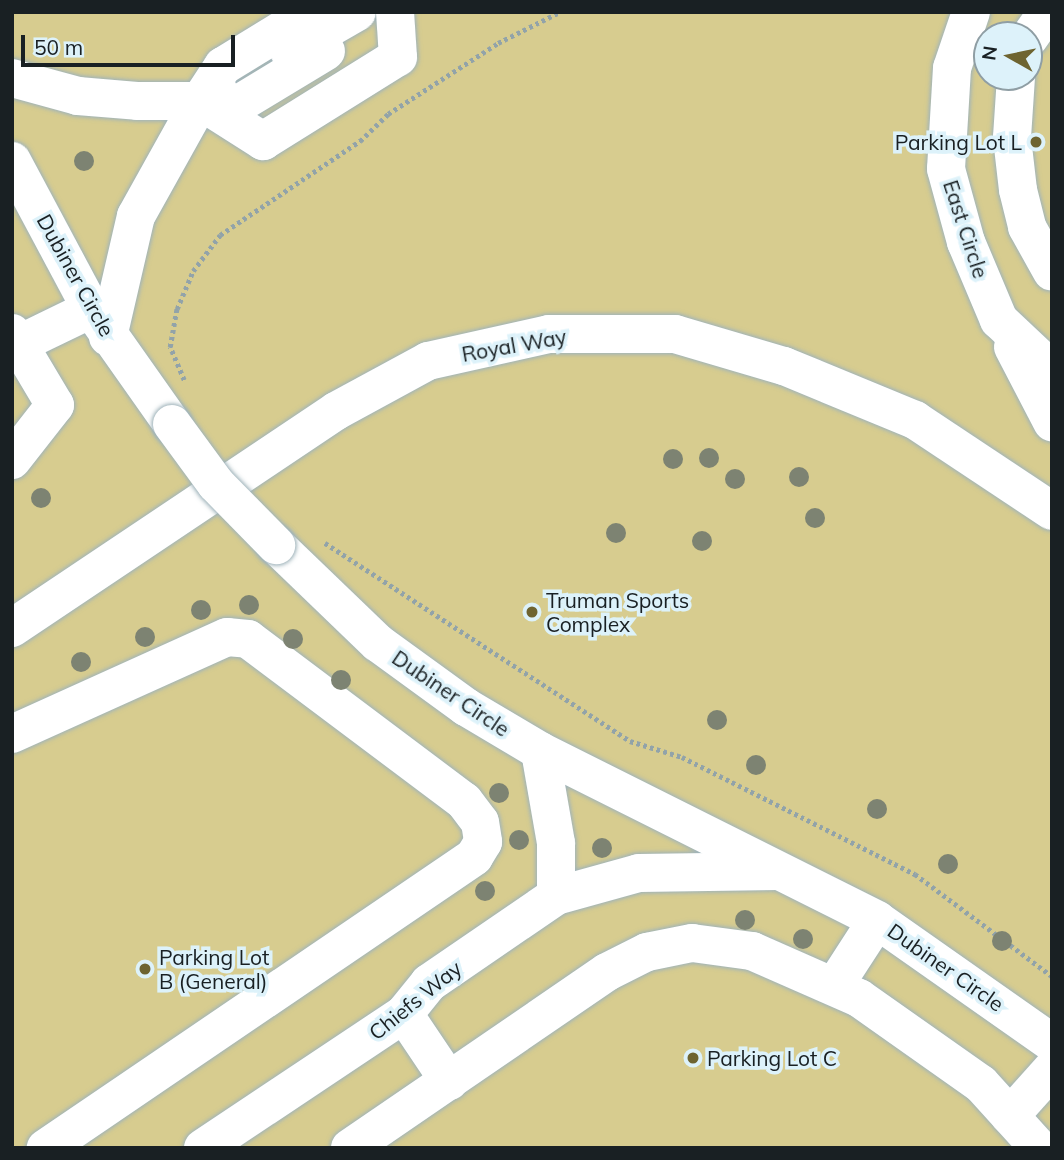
<!DOCTYPE html>
<style>
body{margin:0}
#map{position:relative;width:1064px;height:1160px;overflow:hidden;background:#d0e5ed;font-family:Mulish,sans-serif}
div>[style]{position:absolute}
.green>*{inset:0;background:#d7cc8f}
.path>*{height:4.5px;margin-top:-2.25px;transform-origin:0;background:repeating-linear-gradient(90deg,#92a3a9 0 3.5px,transparent 0 7px)}
.roads{filter:drop-shadow(0 0 2px #9fb3ba) drop-shadow(0 0 2px #9fb3ba)}
.minor>*{height:38px;margin:-19px;padding:0 19px;transform-origin:19px;border-radius:19px;background:#fff}
.bridges{filter:drop-shadow(0 0 2px #9fb3ba) drop-shadow(0 0 2px #9fb3ba)}
.minor-bridge>*{height:38px;margin:-19px;padding:0 19px;transform-origin:19px;border-radius:19px;background:#fff}
.trees>*{width:20px;height:20px;margin:-10px;border-radius:50%;background:#7d8372}
.dots>*{width:19px;height:19px;translate:-50% -50%;box-sizing:border-box;border:4px solid #ddf2fa;border-radius:50%}
span{translate:-50% -50%;white-space:nowrap;text-align:center;line-height:1.15;-webkit-text-stroke:7px #ddf2fa;paint-order:stroke}
.poi-label{font-size:21px;color:#192023}
.right{translate:-100% -50%;text-align:right}
.left{translate:0 -50%;text-align:left}
.street-label{font-size:21px;color:#192023}
.frame{position:absolute;inset:0;border:14px solid #192023;pointer-events:none}
.north{position:absolute;left:973px;top:21px;width:70px;height:70px;box-sizing:border-box;background:#ddf2fa;border:2px solid #8f9ea4;border-radius:50%;rotate:279deg;font-size:19px;font-weight:700;line-height:28px;text-align:center;color:#192023}
.north::after{content:'';display:block;margin:auto;width:24px;height:32px;background:#6e6430;clip-path:polygon(50% 0,100% 100%,50% 72%,0 100%)}
.scale{position:absolute;left:21px;top:35px;width:214px;height:32px;box-sizing:border-box;border:4px solid #192023;border-top:0;padding-left:9px;font-size:21px;line-height:24px;white-space:nowrap;color:#192023;-webkit-text-stroke:5px #ddf2fa;paint-order:stroke}
</style>
<div id="map">
<div class="green">
<div style="clip-path:polygon(evenodd,12px 12px,1052px 12px,1052px 1148px,12px 1148px,12px 12px,987px 35px,1029px 35px,1029px 77px,987px 77px,987px 35px)"></div>
</div>
<div class="path">
<div style="left:184px;top:380px;width:36px;rotate:-113deg"></div>
<div style="left:170px;top:347px;width:39px;rotate:-80deg"></div>
<div style="left:177px;top:309px;width:41px;rotate:-67.2deg"></div>
<div style="left:193px;top:271px;width:45px;rotate:-53.1deg"></div>
<div style="left:220px;top:235px;width:169px;rotate:-33.9deg"></div>
<div style="left:360px;top:141px;width:39px;rotate:-44deg"></div>
<div style="left:388px;top:114px;width:131px;rotate:-32.8deg"></div>
<div style="left:498px;top:43px;width:69px;rotate:-26.6deg"></div>
<div style="left:325px;top:543px;width:364px;rotate:33deg"></div>
<div style="left:630px;top:741px;width:54px;rotate:17.1deg"></div>
<div style="left:682px;top:757px;width:261px;rotate:26.7deg"></div>
<div style="left:915px;top:874px;width:171px;rotate:36.7deg"></div>
</div>
<div class="roads">
<div class="minor">
<div style="left:971px;top:12px;width:59px;rotate:108.7deg"></div>
<div style="left:952px;top:68px;width:101px;rotate:93.4deg"></div>
<div style="left:946px;top:169px;width:76px;rotate:74.7deg"></div>
<div style="left:966px;top:242px;width:85px;rotate:67.1deg"></div>
<div style="left:999px;top:320px;width:73px;rotate:43.3deg"></div>
<div style="left:1029px;top:38px;width:32px;rotate:-55deg"></div>
<div style="left:289px;top:51px;width:78px;rotate:-29.8deg"></div>
<div style="left:1016px;top:77px;width:61px;rotate:93.8deg"></div>
<div style="left:1012px;top:138px;width:52px;rotate:83.4deg"></div>
<div style="left:1018px;top:190px;width:38px;rotate:76deg"></div>
<div style="left:1027px;top:227px;width:51px;rotate:60.9deg"></div>
<div style="left:12px;top:78px;width:68px;rotate:15.3deg"></div>
<div style="left:78px;top:96px;width:59px;rotate:4.8deg"></div>
<div style="left:137px;top:101px;width:63px"></div>
<div style="left:200px;top:101px;width:21px;rotate:-29deg"></div>
<div style="left:200px;top:101px;width:75px;rotate:32.4deg"></div>
<div style="left:263px;top:141px;width:159px;rotate:-31.9deg"></div>
<div style="left:398px;top:57px;width:45px;rotate:-93.8deg"></div>
<div style="left:200px;top:101px;width:37px;rotate:6deg"></div>
<div style="left:237px;top:105px;width:104px;rotate:-31.2deg"></div>
<div style="left:12px;top:161px;width:168px;rotate:61.9deg"></div>
<div style="left:91px;top:309px;width:141px;rotate:54.8deg"></div>
<div style="left:12px;top:333px;width:84px;rotate:59.2deg"></div>
<div style="left:55px;top:405px;width:70px;rotate:128deg"></div>
<div style="left:108px;top:337px;width:124px;rotate:-77deg"></div>
<div style="left:136px;top:216px;width:132px;rotate:-60.9deg"></div>
<div style="left:200px;top:101px;width:42px;rotate:-56.7deg"></div>
<div style="left:223px;top:66px;width:103px;rotate:-31.5deg"></div>
<div style="left:19px;top:344px;width:80px;rotate:-25.9deg"></div>
<div style="left:1013px;top:347px;width:85px;rotate:62.5deg"></div>
<div style="left:276px;top:545px;width:141px;rotate:43.9deg"></div>
<div style="left:378px;top:643px;width:109px;rotate:36deg"></div>
<div style="left:466px;top:707px;width:86px;rotate:30.7deg"></div>
<div style="left:540px;top:751px;width:377px;rotate:26.6deg"></div>
<div style="left:877px;top:920px;width:214px;rotate:35.1deg"></div>
<div style="left:12px;top:628px;width:390px;rotate:-33.8deg"></div>
<div style="left:336px;top:411px;width:105px;rotate:-28.5deg"></div>
<div style="left:428px;top:361px;width:124px;rotate:-12.6deg"></div>
<div style="left:549px;top:334px;width:126px"></div>
<div style="left:675px;top:334px;width:114px;rotate:16.4deg"></div>
<div style="left:784px;top:366px;width:142px;rotate:22.4deg"></div>
<div style="left:915px;top:420px;width:164px;rotate:33.6deg"></div>
<div style="left:12px;top:734px;width:236px;rotate:-24.3deg"></div>
<div style="left:227px;top:637px;width:21px;rotate:5deg"></div>
<div style="left:248px;top:639px;width:270px;rotate:36.9deg"></div>
<div style="left:464px;top:801px;width:26px;rotate:53deg"></div>
<div style="left:480px;top:822px;width:20px;rotate:81deg"></div>
<div style="left:483px;top:842px;width:17px;rotate:121deg"></div>
<div style="left:474px;top:857px;width:518px;rotate:145.79deg"></div>
<div style="left:556px;top:896px;width:86px;rotate:-15.5deg"></div>
<div style="left:639px;top:873px;width:139px;rotate:-0.8deg"></div>
<div style="left:835px;top:985px;width:77px;rotate:-57.1deg"></div>
<div style="left:404px;top:1014px;width:81px;rotate:56.1deg"></div>
<div style="left:1010px;top:1116px;width:63px;rotate:-48.2deg"></div>
<div style="left:203px;top:1148px;width:242px;rotate:-33.7deg"></div>
<div style="left:404px;top:1014px;width:40px;rotate:-51deg"></div>
<div style="left:429px;top:983px;width:154px;rotate:-34.4deg"></div>
<div style="left:556px;top:896px;width:53px;rotate:-90deg"></div>
<div style="left:556px;top:843px;width:93px;rotate:-99.9deg"></div>
<div style="left:350px;top:1148px;width:311px;rotate:-34.4deg"></div>
<div style="left:607px;top:972px;width:45px;rotate:-26.6deg"></div>
<div style="left:647px;top:952px;width:46px;rotate:-11.3deg"></div>
<div style="left:692px;top:943px;width:61px;rotate:7.6deg"></div>
<div style="left:752px;top:951px;width:117px;rotate:23.7deg"></div>
<div style="left:859px;top:998px;width:149px;rotate:35.2deg"></div>
<div style="left:981px;top:1084px;width:86px;rotate:47.8deg"></div>
</div>
</div>
<div class="bridges">
<div class="minor-bridge">
<div style="left:172px;top:424px;width:74px;rotate:53.7deg"></div>
<div style="left:216px;top:484px;width:86px;rotate:45.5deg"></div>
</div>
</div>
<div class="trees">
<div style="left:84px;top:161px"></div>
<div style="left:709px;top:458px"></div>
<div style="left:673px;top:459px"></div>
<div style="left:799px;top:477px"></div>
<div style="left:735px;top:479px"></div>
<div style="left:41px;top:498px"></div>
<div style="left:815px;top:518px"></div>
<div style="left:616px;top:533px"></div>
<div style="left:702px;top:541px"></div>
<div style="left:249px;top:605px"></div>
<div style="left:201px;top:610px"></div>
<div style="left:145px;top:637px"></div>
<div style="left:293px;top:639px"></div>
<div style="left:81px;top:662px"></div>
<div style="left:341px;top:680px"></div>
<div style="left:717px;top:720px"></div>
<div style="left:756px;top:765px"></div>
<div style="left:499px;top:793px"></div>
<div style="left:877px;top:809px"></div>
<div style="left:519px;top:840px"></div>
<div style="left:602px;top:848px"></div>
<div style="left:948px;top:864px"></div>
<div style="left:485px;top:891px"></div>
<div style="left:745px;top:920px"></div>
<div style="left:803px;top:939px"></div>
<div style="left:1002px;top:941px"></div>
</div>
<div class="dots">
<div style="left:1036px;top:142px;background:#6e6430"></div>
<div style="left:532px;top:612px;background:#6e6430"></div>
<div style="left:145px;top:969px;background:#6e6430"></div>
<div style="left:693px;top:1058px;background:#6e6430"></div>
</div>
<div class="poi-label">
<span class="right" style="left:1022px;top:142px">Parking Lot L</span>
<span class="left" style="left:546px;top:612px">Truman Sports<br>Complex</span>
<span class="left" style="left:159px;top:969px">Parking Lot<br>B (General)</span>
<span class="left" style="left:707px;top:1058px">Parking Lot C</span>
</div>
<div class="street-label">
<span style="left:966px;top:229px;rotate:72deg">East Circle</span>
<span style="left:76px;top:275px;rotate:61deg">Dubiner Circle</span>
<span style="left:514px;top:345px;rotate:-10deg">Royal Way</span>
<span style="left:451px;top:693px;rotate:34deg">Dubiner Circle</span>
<span style="left:946px;top:967px;rotate:35deg">Dubiner Circle</span>
<span style="left:415px;top:1000px;rotate:-39deg">Chiefs Way</span>
</div>
<div class="frame"></div>
<div class="north">N</div>
<div class="scale">50 m</div>
</div>
